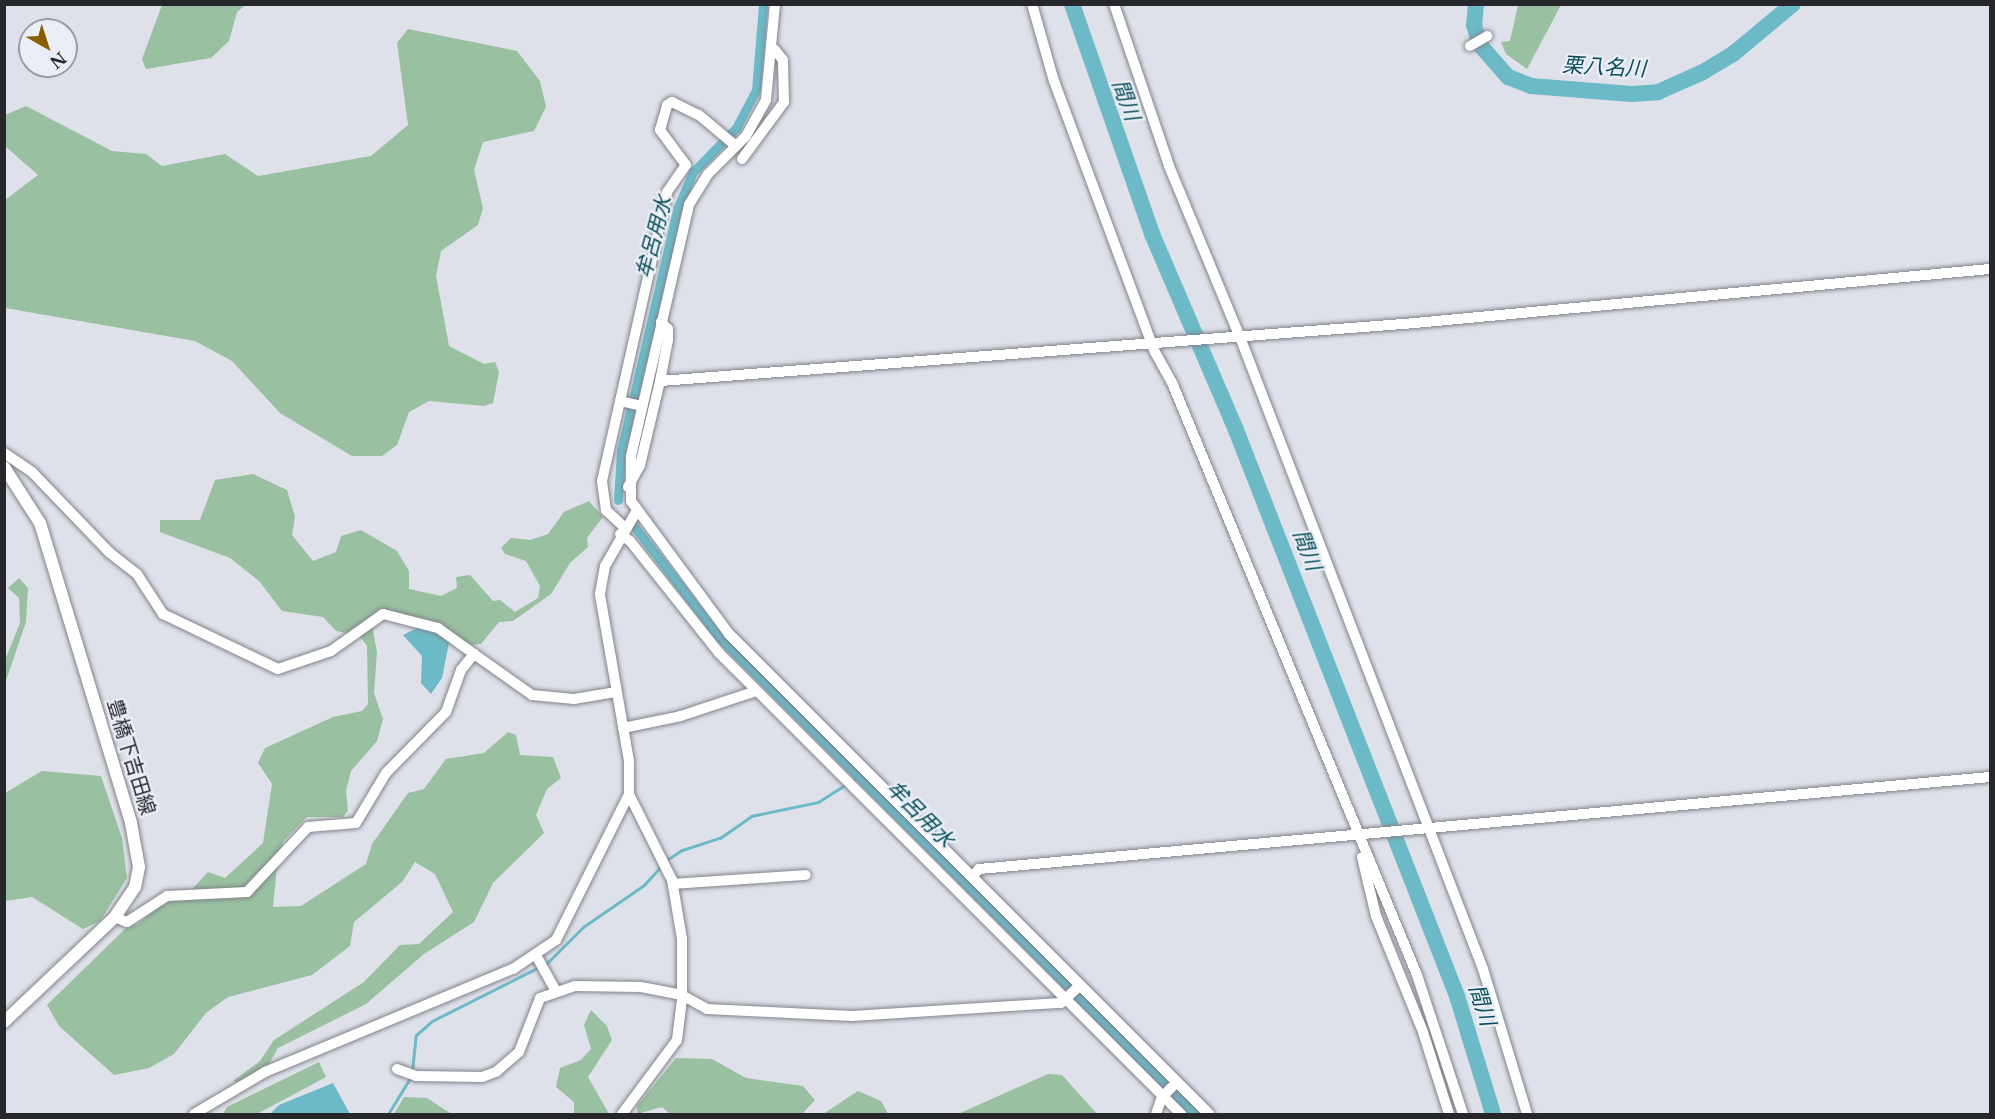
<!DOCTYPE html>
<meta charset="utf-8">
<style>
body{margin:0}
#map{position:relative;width:1995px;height:1119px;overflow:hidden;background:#dee1e9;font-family:"Libre Baskerville","Noto Sans JP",serif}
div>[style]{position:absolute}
.green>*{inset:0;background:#99c0a0}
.water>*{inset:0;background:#6cbac7}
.stream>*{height:3px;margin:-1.5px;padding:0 1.5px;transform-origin:1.5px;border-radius:1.5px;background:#6cbac7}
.canal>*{height:9px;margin:-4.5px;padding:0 4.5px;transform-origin:4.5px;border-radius:4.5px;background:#6cbac7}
.river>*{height:16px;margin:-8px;padding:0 8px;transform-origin:8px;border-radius:8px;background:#6cbac7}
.roads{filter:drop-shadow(0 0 2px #81838b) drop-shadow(0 0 2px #81838b)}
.minor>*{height:10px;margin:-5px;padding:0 5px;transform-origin:5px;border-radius:5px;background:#fff}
.major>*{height:12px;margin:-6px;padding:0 6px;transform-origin:6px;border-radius:6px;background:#fff}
span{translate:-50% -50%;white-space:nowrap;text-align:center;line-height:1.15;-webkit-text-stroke:4.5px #ebeef6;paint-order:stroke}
.street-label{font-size:20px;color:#26272a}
.water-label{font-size:21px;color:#08505a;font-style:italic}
.frame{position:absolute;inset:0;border:6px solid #26272a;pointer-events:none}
.north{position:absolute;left:18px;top:18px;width:60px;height:60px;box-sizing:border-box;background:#ebeef6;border:2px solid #9c9ea4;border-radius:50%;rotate:141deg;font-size:16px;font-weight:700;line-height:24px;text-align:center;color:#26272a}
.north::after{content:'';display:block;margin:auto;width:21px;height:27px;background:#8a5f00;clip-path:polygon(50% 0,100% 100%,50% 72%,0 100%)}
</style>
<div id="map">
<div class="green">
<div style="clip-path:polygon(162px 5px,162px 4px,246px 5px,237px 12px,229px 41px,211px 58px,146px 69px,142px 59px)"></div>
<div style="clip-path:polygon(1518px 5px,1561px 5px,1527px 69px,1506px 54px,1501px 42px,1510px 41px)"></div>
<div style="clip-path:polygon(408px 29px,517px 51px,540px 81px,546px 107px,534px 131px,483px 142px,474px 170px,483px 208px,478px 225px,441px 251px,436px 276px,449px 346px,484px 364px,495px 362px,499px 372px,493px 403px,484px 406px,429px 401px,409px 412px,397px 445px,382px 456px,352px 456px,280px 413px,232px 361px,195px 341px,5px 308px,5px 200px,38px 175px,5px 146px,5px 115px,26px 106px,112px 151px,146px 154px,162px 166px,225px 154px,258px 176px,371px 156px,408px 125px,397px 43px)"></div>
<div style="clip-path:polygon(253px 474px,287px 490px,295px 517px,292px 535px,313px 561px,336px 552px,341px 536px,361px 530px,397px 551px,409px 571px,409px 589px,441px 596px,457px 588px,456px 577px,470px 575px,493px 601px,500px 600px,515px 612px,538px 598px,540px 586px,526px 561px,505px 554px,501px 548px,511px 538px,530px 540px,548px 534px,564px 512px,589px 501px,603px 517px,587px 538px,588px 547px,570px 563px,551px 594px,513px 621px,499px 622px,481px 644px,471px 645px,436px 623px,382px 612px,372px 626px,377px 652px,374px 693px,383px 719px,377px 741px,351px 771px,346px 791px,348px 810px,343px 817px,307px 817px,284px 840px,278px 855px,273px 907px,301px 906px,366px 864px,372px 844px,408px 793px,424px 789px,446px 759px,484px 753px,508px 732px,516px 735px,520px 755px,553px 757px,561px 778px,547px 789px,536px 815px,544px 833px,493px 883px,474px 922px,424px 954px,366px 1004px,278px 1048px,269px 1064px,239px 1083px,233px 1081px,260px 1061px,274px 1040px,364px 982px,400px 945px,419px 944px,453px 912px,435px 874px,415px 862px,402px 882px,354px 922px,350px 946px,312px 975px,228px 997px,206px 1013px,174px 1054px,149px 1068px,114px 1075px,59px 1026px,47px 1005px,126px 928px,138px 924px,165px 901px,183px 899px,208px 872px,225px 878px,263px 843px,272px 784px,258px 763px,265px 748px,333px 717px,362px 711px,368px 704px,367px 646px,359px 635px,336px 631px,323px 617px,282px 611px,259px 581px,230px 558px,160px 532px,160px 520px,200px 520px,215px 480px)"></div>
<div style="clip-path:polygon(19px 578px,28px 588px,26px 622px,5px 684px,5px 660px,20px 623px,19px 598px,8px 588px)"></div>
<div style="clip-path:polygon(42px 771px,101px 776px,122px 838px,127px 878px,100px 921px,83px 929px,32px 897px,5px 901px,5px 793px)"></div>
<div style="clip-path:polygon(591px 1010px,607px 1026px,612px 1040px,588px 1077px,609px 1114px,574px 1114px,574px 1102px,556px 1087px,560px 1068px,581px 1060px,591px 1049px,584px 1025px)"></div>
<div style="clip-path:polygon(676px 1058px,712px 1059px,746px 1078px,803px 1086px,815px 1100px,802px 1114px,670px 1114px,662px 1107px,637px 1114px,637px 1106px)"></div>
<div style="clip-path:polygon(319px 1062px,326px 1077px,257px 1114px,223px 1114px,227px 1107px)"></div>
<div style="clip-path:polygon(1048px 1074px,1062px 1075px,1097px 1114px,958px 1114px)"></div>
<div style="clip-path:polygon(858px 1091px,881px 1101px,888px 1114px,823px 1114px)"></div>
<div style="clip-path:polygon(404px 1097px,427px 1098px,450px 1113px,475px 1113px,394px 1114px)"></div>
</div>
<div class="water">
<div style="clip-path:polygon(421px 626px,447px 638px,449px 643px,442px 678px,431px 694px,421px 683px,422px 656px,403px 635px)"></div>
<div style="clip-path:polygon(333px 1083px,350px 1114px,270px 1114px,279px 1105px)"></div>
</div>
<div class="stream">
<div style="left:665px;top:861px;width:20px;rotate:-33deg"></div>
<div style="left:682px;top:850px;width:40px;rotate:-18deg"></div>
<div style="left:720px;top:838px;width:38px;rotate:-35deg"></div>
<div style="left:751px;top:816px;width:68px;rotate:-11.8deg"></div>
<div style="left:818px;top:802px;width:49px;rotate:-32.4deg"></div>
<div style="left:412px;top:1071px;width:36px;rotate:-84deg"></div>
<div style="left:416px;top:1035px;width:21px;rotate:-41deg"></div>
<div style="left:432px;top:1021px;width:129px;rotate:-26.8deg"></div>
<div style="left:547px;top:963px;width:51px;rotate:-45deg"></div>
<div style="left:583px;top:927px;width:74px;rotate:-34.5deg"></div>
<div style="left:644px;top:885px;width:25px;rotate:-48deg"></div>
<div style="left:388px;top:1114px;width:42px;rotate:-58.6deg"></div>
</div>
<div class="canal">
<div style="left:618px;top:500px;width:49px;rotate:-86.5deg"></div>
<div style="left:621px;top:451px;width:251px;rotate:-76.9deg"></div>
<div style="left:678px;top:207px;width:38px;rotate:-67deg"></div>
<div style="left:693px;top:172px;width:62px;rotate:-45.7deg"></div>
<div style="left:736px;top:128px;width:43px;rotate:-62.2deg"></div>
<div style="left:756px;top:90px;width:86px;rotate:-85.3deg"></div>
<div style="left:634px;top:526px;width:140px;rotate:52.6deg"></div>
<div style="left:719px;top:637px;width:674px;rotate:45.06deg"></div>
</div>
<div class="river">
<div style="left:1072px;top:4px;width:244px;rotate:70.8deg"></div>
<div style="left:1152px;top:234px;width:213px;rotate:66.8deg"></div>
<div style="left:1236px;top:430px;width:608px;rotate:68.67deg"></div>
<div style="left:1457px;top:996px;width:123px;rotate:73deg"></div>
<div style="left:1476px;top:4px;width:21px;rotate:95deg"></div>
<div style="left:1474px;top:25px;width:21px;rotate:73deg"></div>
<div style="left:1480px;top:45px;width:43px;rotate:48.8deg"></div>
<div style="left:1508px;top:77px;width:25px;rotate:21deg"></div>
<div style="left:1531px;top:86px;width:101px;rotate:4.5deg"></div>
<div style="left:1632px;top:94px;width:26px;rotate:-4deg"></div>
<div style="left:1658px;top:92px;width:49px;rotate:-24deg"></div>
<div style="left:1703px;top:72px;width:35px;rotate:-31deg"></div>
<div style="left:1733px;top:54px;width:78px;rotate:-39.8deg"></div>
</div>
<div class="roads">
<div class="minor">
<div style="left:775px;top:4px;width:96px;rotate:95.4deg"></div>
<div style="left:766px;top:100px;width:41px;rotate:119.1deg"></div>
<div style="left:746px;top:136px;width:54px;rotate:135deg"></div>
<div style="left:708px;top:174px;width:36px;rotate:122deg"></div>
<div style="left:689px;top:205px;width:258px;rotate:103deg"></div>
<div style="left:631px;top:456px;width:45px;rotate:90deg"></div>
<div style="left:631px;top:501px;width:165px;rotate:53.6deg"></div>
<div style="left:729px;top:634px;width:679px;rotate:45deg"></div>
<div style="left:1032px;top:4px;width:80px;rotate:74.1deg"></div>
<div style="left:1054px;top:81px;width:289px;rotate:69.6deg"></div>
<div style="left:1155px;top:352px;width:38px;rotate:61deg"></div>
<div style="left:1173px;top:385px;width:638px;rotate:67.53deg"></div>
<div style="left:1417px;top:975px;width:146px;rotate:71.7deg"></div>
<div style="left:1114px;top:4px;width:171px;rotate:71.2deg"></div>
<div style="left:1169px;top:166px;width:185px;rotate:67.5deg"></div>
<div style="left:1240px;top:337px;width:677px;rotate:68.97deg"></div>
<div style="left:1483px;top:969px;width:152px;rotate:73.1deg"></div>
<div style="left:1470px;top:46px;width:20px;rotate:-30deg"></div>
<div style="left:742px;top:159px;width:71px;rotate:-53.6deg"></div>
<div style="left:784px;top:102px;width:42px;rotate:-91.4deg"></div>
<div style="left:783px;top:60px;width:14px;rotate:-129deg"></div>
<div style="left:660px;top:381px;width:757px;rotate:-4.39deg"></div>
<div style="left:1415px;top:323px;width:578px;rotate:-5.37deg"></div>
<div style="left:620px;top:401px;width:23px;rotate:13deg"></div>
<div style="left:4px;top:453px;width:34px;rotate:34deg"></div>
<div style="left:32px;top:472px;width:112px;rotate:46.1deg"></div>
<div style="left:110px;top:553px;width:34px;rotate:38deg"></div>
<div style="left:137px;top:574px;width:48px;rotate:57deg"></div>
<div style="left:163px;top:614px;width:127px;rotate:25.6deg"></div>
<div style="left:278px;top:669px;width:56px;rotate:-18.8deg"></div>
<div style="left:331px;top:651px;width:64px;rotate:-35.4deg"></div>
<div style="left:383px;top:614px;width:57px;rotate:14.3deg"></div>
<div style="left:438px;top:628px;width:44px;rotate:35.8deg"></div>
<div style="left:628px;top:487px;width:25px;rotate:-61deg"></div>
<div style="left:640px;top:465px;width:86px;rotate:-76.6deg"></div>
<div style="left:660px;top:381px;width:42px;rotate:-79deg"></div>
<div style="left:668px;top:340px;width:11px;rotate:-90deg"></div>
<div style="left:668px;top:329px;width:10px;rotate:-135deg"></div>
<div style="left:624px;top:527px;width:25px;rotate:-137deg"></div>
<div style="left:606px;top:510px;width:29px;rotate:-98deg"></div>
<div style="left:602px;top:481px;width:296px;rotate:-77.3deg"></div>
<div style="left:667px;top:192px;width:33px;rotate:-55deg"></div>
<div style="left:686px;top:165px;width:44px;rotate:-126.6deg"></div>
<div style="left:660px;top:130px;width:26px;rotate:-74deg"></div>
<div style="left:667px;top:105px;width:6px;rotate:-31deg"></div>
<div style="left:672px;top:102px;width:30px;rotate:26deg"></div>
<div style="left:699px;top:115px;width:48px;rotate:40deg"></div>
<div style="left:620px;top:534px;width:12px;rotate:35deg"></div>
<div style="left:630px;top:541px;width:143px;rotate:51.5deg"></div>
<div style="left:719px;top:653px;width:653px;rotate:44.94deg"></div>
<div style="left:623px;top:728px;width:59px;rotate:-11.7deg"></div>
<div style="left:681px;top:716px;width:79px;rotate:-18.4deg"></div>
<div style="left:1362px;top:857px;width:61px;rotate:76.7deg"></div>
<div style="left:1376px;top:916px;width:125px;rotate:67.9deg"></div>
<div style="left:1423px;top:1032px;width:86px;rotate:72.4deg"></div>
<div style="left:972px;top:877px;width:11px;rotate:-49deg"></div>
<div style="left:979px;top:869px;width:1015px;rotate:-5.2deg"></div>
<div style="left:673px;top:884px;width:133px;rotate:-3.9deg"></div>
<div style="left:115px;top:917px;width:13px;rotate:23deg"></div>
<div style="left:127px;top:922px;width:48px;rotate:-33deg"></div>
<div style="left:167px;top:896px;width:80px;rotate:-2.9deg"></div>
<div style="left:247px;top:892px;width:89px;rotate:-46.8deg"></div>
<div style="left:308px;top:827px;width:48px;rotate:-4.8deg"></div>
<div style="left:356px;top:823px;width:58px;rotate:-59deg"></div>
<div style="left:386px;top:773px;width:86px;rotate:-45.5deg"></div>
<div style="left:446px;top:712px;width:45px;rotate:-70.3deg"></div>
<div style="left:461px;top:670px;width:21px;rotate:-51deg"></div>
<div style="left:474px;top:654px;width:71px;rotate:35.3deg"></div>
<div style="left:532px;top:695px;width:42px;rotate:5.4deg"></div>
<div style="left:574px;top:699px;width:43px;rotate:-9.5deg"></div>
<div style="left:537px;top:957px;width:37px;rotate:61deg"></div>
<div style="left:397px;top:1069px;width:20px;rotate:20deg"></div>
<div style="left:416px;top:1076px;width:66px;rotate:0.9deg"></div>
<div style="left:482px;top:1077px;width:15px;rotate:-20deg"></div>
<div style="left:496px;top:1072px;width:30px;rotate:-41deg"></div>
<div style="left:519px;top:1052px;width:58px;rotate:-68.7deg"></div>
<div style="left:540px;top:998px;width:37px;rotate:-19deg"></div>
<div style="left:575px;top:986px;width:66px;rotate:0.9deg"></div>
<div style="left:641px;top:987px;width:42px;rotate:11deg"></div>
<div style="left:682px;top:995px;width:29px;rotate:29deg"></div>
<div style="left:707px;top:1009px;width:145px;rotate:2.8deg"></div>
<div style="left:852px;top:1016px;width:209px;rotate:-3.6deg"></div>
<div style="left:1061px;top:1003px;width:26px;rotate:-43deg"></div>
<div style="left:194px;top:1114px;width:82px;rotate:-30.6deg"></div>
<div style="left:265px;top:1072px;width:269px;rotate:-22.6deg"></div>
<div style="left:513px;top:969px;width:52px;rotate:-34deg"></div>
<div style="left:556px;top:940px;width:163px;rotate:-63.4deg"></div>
<div style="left:629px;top:794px;width:33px;rotate:-90deg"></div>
<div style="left:629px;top:761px;width:169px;rotate:-99.9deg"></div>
<div style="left:600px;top:594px;width:28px;rotate:-80deg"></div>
<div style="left:605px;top:566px;width:62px;rotate:-60.1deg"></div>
<div style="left:622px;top:1114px;width:92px;rotate:-53.4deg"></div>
<div style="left:677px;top:1040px;width:39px;rotate:-83deg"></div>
<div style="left:682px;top:1001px;width:62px;rotate:-90deg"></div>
<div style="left:682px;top:939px;width:60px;rotate:-99.6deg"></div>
<div style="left:672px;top:880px;width:96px;rotate:-116.6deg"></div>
<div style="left:1156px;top:1114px;width:18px;rotate:-71deg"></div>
<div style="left:1162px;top:1097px;width:21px;rotate:-45deg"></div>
</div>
<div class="major">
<div style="left:4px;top:467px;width:67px;rotate:57.3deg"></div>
<div style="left:40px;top:523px;width:313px;rotate:73.1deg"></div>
<div style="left:131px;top:823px;width:45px;rotate:79.7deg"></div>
<div style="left:139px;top:867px;width:20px;rotate:101deg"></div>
<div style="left:135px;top:887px;width:36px;rotate:124deg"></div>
<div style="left:115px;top:917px;width:153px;rotate:136.6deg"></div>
</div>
</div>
<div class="street-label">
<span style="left:131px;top:757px;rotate:73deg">豊橋下吉田線</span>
</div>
<div class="water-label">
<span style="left:1604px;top:67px;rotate:3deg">栗八名川</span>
<span style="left:1126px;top:100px;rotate:70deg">間川</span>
<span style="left:654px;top:237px;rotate:-75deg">牟呂用水</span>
<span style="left:1307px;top:550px;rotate:69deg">間川</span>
<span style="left:920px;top:814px;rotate:45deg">牟呂用水</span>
<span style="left:1482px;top:1005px;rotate:72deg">間川</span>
</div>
<div class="frame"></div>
<div class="north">N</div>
</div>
